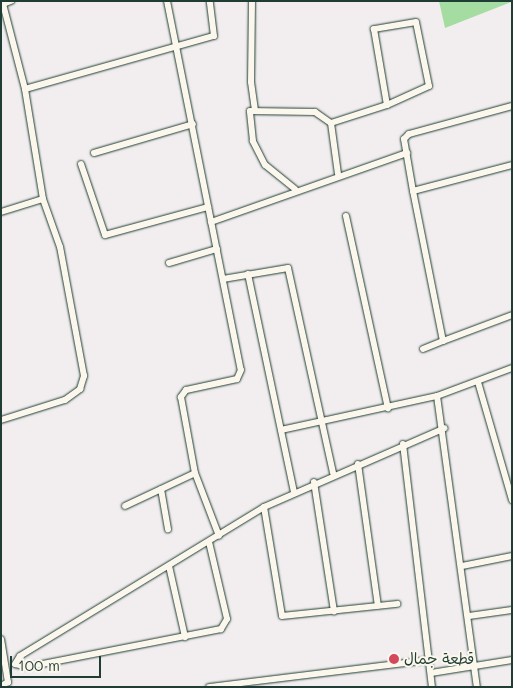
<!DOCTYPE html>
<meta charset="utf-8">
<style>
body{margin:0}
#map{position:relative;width:513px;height:688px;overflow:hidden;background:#f2eeef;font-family:Mali,"Playpen Sans Arabic",sans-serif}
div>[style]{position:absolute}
.green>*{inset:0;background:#a5dca1}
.roads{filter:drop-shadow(0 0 1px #1f3d34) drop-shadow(0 0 1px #1f3d34)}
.minor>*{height:6px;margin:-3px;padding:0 3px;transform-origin:3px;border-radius:3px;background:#fbf7ec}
.dots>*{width:14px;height:14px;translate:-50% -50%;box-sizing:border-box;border:2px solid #fbf7ec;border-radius:50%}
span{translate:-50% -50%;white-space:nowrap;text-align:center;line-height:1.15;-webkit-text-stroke:4px #fbf7ec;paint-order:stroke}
.poi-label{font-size:15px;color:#1f3d34}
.left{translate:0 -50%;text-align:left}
.frame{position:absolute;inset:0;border:2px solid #1f3d34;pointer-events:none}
.scale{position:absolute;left:10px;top:656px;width:91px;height:22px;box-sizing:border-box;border:2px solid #1f3d34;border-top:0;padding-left:6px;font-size:15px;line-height:18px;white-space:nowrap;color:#1f3d34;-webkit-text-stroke:4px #fbf7ec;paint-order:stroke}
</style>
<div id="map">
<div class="green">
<div style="clip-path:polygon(439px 1px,510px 1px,511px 2px,445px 28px)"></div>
</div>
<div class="roads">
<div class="minor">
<div style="left:167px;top:1px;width:376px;rotate:78.7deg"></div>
<div style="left:241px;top:370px;width:10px;rotate:114deg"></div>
<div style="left:237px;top:379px;width:52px;rotate:167.8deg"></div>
<div style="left:186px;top:390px;width:9px;rotate:126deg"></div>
<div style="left:181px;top:397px;width:77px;rotate:79.6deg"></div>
<div style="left:195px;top:473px;width:67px;rotate:69.1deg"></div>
<div style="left:252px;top:1px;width:81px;rotate:90.7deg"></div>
<div style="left:251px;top:82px;width:27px;rotate:82deg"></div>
<div style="left:25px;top:89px;width:196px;rotate:-15.7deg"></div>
<div style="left:214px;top:36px;width:35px;rotate:-97deg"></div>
<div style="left:512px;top:106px;width:107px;rotate:164.8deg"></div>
<div style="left:409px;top:134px;width:7px;rotate:135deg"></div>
<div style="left:404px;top:139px;width:53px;rotate:80.2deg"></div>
<div style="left:413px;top:191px;width:102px;rotate:-14.7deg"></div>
<div style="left:331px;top:123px;width:59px;rotate:-17.8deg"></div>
<div style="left:387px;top:105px;width:46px;rotate:-24.3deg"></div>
<div style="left:429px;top:86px;width:65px;rotate:-101.5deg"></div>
<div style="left:416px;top:22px;width:43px;rotate:170.5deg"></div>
<div style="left:374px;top:29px;width:77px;rotate:80.3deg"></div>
<div style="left:94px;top:153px;width:103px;rotate:-16.3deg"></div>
<div style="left:81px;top:164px;width:75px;rotate:71.3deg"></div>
<div style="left:105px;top:235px;width:107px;rotate:-15.2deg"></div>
<div style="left:295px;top:189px;width:38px;rotate:-141deg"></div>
<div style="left:265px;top:165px;width:27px;rotate:-117deg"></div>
<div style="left:253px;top:141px;width:30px;rotate:-96deg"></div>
<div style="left:250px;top:111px;width:65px;rotate:0.9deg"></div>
<div style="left:315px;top:112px;width:19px;rotate:35deg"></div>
<div style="left:331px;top:123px;width:51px;rotate:82.2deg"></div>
<div style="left:413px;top:191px;width:153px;rotate:78.7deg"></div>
<div style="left:443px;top:341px;width:74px;rotate:-20.6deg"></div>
<div style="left:1px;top:212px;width:44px;rotate:-17.2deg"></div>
<div style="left:346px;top:216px;width:197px;rotate:77.7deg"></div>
<div style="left:211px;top:222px;width:208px;rotate:-19.4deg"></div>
<div style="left:169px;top:263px;width:50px;rotate:-16.3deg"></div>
<div style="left:248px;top:274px;width:223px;rotate:78.1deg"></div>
<div style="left:223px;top:279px;width:66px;rotate:-9.6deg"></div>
<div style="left:288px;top:268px;width:210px;rotate:77.6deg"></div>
<div style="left:423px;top:349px;width:22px;rotate:-22deg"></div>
<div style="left:478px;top:382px;width:123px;rotate:73.9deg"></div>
<div style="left:437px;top:396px;width:294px;rotate:82.2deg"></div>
<div style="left:1px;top:420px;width:67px;rotate:-17.4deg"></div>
<div style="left:65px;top:400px;width:19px;rotate:-36deg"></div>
<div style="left:80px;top:389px;width:14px;rotate:-73deg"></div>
<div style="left:84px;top:376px;width:131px;rotate:-100.5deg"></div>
<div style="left:60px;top:247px;width:51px;rotate:-109.5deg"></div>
<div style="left:43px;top:199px;width:111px;rotate:-99.3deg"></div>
<div style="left:25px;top:89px;width:88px;rotate:-104.5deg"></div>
<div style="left:3px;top:4px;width:9px;rotate:-21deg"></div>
<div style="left:281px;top:430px;width:160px;rotate:-12.3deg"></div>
<div style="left:437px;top:396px;width:80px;rotate:-20.5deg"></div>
<div style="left:403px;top:444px;width:245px;rotate:83.2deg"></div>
<div style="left:358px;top:464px;width:143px;rotate:82deg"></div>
<div style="left:314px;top:482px;width:131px;rotate:81.2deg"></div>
<div style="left:161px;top:489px;width:41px;rotate:80.1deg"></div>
<div style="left:125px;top:506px;width:77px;rotate:-25.2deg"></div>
<div style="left:264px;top:507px;width:110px;rotate:80.6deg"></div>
<div style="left:282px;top:616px;width:116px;rotate:-6deg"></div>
<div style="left:209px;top:542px;width:79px;rotate:76.8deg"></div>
<div style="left:227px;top:619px;width:12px;rotate:121deg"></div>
<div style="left:221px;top:629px;width:197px;rotate:168.9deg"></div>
<div style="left:28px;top:667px;width:13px;rotate:-167deg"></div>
<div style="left:15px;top:664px;width:9px;rotate:-58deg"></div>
<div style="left:20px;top:656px;width:286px;rotate:-31.4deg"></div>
<div style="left:264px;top:507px;width:197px;rotate:-23.6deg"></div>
<div style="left:169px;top:566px;width:73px;rotate:77.3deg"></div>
<div style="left:462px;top:566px;width:51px;rotate:-11.3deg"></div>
<div style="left:469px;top:616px;width:43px;rotate:-7.9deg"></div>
<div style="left:1px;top:639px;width:44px;rotate:80.8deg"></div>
<div style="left:8px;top:682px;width:8px;rotate:150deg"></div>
<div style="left:431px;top:673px;width:82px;rotate:-9.1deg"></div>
<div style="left:209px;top:687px;width:221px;rotate:-7deg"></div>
</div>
</div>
<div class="dots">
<div style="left:394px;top:659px;background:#d1495b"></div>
</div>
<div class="poi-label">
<span class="left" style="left:404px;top:659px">قطعة جمال</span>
</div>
<div class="frame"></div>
<div class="scale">100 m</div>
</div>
